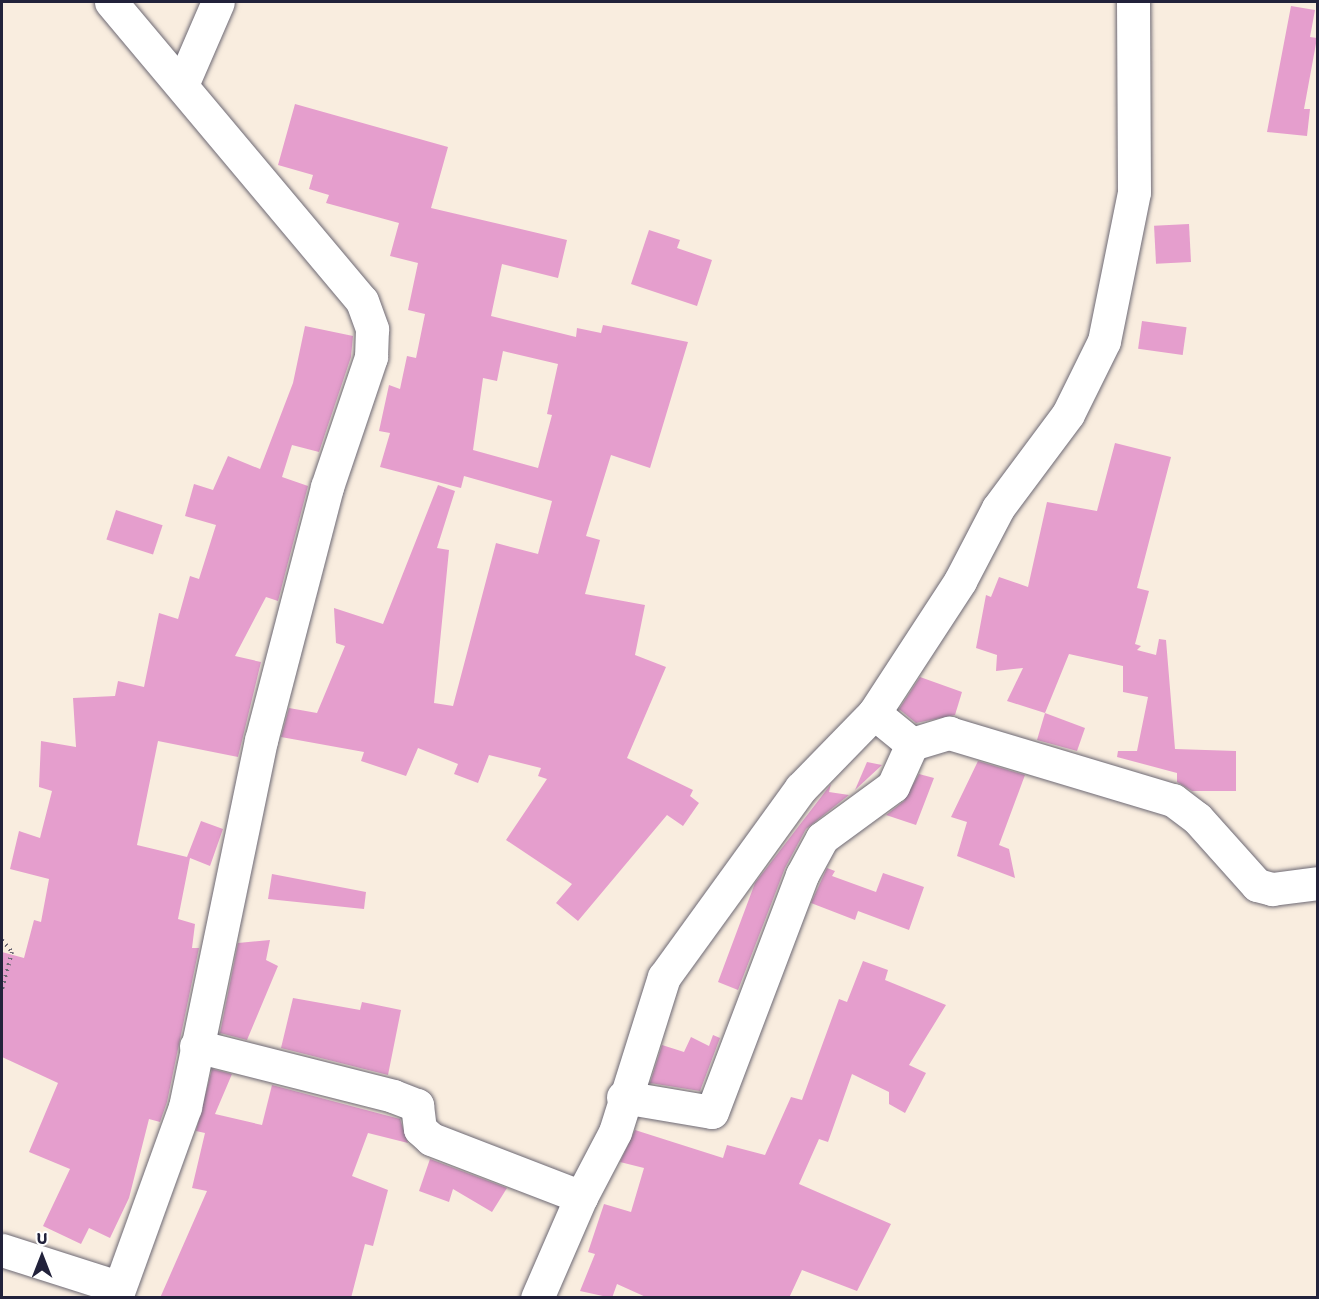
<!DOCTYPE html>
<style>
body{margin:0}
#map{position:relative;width:1319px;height:1299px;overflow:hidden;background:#f9eddf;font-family:"Shantell Sans",sans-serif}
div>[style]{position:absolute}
.building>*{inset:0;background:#e59ecd;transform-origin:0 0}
.path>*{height:4px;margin-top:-2px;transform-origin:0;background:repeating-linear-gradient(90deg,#6d6974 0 1.5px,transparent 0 6px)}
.roads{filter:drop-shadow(0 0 2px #6d6974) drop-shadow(0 0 2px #6d6974)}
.minor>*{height:33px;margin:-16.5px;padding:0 16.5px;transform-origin:16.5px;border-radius:16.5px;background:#fff}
span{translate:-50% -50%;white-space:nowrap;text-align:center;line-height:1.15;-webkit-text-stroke:6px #fff;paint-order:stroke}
.frame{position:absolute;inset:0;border:3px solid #22223b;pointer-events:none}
.north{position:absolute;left:12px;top:1227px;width:60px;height:60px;-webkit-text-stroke:4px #fff;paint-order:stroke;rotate:0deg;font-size:16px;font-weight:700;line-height:24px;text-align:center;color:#22223b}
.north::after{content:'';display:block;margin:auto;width:21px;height:27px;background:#22223b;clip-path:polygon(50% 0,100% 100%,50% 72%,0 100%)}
</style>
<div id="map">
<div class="building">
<div style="clip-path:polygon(1291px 6px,1315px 10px,1310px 37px,1317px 38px,1304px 109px,1310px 109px,1307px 136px,1267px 132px)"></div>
<div style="clip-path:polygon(evenodd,295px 104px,448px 147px,431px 208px,567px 240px,558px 278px,502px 264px,491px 316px,576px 337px,577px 328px,601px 333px,603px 325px,688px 342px,650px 468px,611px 455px,586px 536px,600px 540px,585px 594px,645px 605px,635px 655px,666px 667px,627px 758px,693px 790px,690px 796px,699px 803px,683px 826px,667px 815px,578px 921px,556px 903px,572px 884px,506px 840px,547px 779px,538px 776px,541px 768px,489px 755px,478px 783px,454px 774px,458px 764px,418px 748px,406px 776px,361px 761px,364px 752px,281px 737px,289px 708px,317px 713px,345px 646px,336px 643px,334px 608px,383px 624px,438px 485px,455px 491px,437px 548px,449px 550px,434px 703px,453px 706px,496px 543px,538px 554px,552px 501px,464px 476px,461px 488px,380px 467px,390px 433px,379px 431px,389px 385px,400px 389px,407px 356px,416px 358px,425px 314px,408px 310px,418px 263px,390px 256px,399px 223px,326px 203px,329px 195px,309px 189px,313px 175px,278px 165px,295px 104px,503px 351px,558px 364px,547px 414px,552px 415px,538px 468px,473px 450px,483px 378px,497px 381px,503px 351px)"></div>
<div style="left:1189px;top:224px;width:38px;height:35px;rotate:87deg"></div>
<div style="clip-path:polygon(649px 230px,680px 240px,677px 248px,712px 260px,697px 306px,631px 284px)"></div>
<div style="left:1142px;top:321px;width:45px;height:28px;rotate:8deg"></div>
<div style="clip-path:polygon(305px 326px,353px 336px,351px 357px,319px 452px,292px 445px,282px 477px,308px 486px,278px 601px,266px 597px,235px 656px,261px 662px,238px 757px,158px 741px,137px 845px,187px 857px,201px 821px,223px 829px,210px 866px,190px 858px,178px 919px,195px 924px,192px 948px,199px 948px,167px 1102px,160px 1122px,149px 1119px,129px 1198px,110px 1238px,89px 1228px,81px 1244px,43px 1226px,70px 1169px,29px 1152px,58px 1083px,2px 1057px,2px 952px,24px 958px,34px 920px,41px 922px,49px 879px,10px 869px,19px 831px,40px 838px,52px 791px,39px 787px,41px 741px,76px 747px,73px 698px,115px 696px,118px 681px,144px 687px,159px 613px,178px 619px,190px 576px,199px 579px,216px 525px,185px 516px,194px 484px,213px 490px,228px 456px,260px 469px,293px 383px)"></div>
<div style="clip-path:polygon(1115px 443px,1171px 457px,1137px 588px,1149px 591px,1135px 644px,1141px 646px,1137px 650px,1156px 655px,1159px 639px,1166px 640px,1175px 749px,1236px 751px,1236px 791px,1192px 791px,1177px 782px,1177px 773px,1117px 757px,1118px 751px,1137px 751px,1148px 697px,1123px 692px,1123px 666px,1069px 654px,1045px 713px,1007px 701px,1023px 668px,996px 671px,997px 655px,976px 648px,986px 595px,991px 597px,999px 577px,1028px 587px,1047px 502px,1097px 511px)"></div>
<div style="left:116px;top:510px;width:49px;height:31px;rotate:18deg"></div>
<div style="clip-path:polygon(920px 677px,962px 692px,955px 715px,916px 723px,899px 709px)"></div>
<div style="clip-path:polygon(1045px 713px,1085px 728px,1077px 751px,1037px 740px)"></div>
<div style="clip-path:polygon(978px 761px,1025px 775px,999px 845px,1009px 849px,1015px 878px,957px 856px,967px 822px,951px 817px)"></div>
<div style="clip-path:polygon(867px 762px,882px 765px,855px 790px)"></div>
<div style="clip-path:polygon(919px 774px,934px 778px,916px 825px,886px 815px,904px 801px)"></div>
<div style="clip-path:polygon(831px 784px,829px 792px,849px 795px,806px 829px,785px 868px,738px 990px,718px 982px,755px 883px)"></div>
<div style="clip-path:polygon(827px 868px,835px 871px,832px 876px,876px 892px,883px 873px,924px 887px,909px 930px,858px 911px,855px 920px,811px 903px)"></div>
<div style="clip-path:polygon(272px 874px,366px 892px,364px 909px,268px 899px)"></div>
<div style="clip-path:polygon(270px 940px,266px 960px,278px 966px,247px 1040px,220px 1033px,238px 943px)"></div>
<div style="clip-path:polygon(863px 961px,888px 970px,885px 980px,946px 1005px,909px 1065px,926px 1073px,905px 1113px,889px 1104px,889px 1092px,852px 1074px,828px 1142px,819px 1139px,799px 1184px,891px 1224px,857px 1291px,802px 1270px,789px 1298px,648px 1298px,617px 1284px,612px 1298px,580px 1291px,595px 1254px,588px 1252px,604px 1204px,631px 1212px,644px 1168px,620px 1162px,635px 1130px,723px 1158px,727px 1145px,765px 1155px,791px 1097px,802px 1100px,839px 999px,847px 1002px)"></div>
<div style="clip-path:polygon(293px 998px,360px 1010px,362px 1002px,401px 1010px,388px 1075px,281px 1048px)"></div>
<div style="clip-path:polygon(713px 1035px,720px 1038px,700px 1091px,650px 1083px,662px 1045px,684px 1052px,691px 1037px,709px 1046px)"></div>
<div style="clip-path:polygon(212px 1069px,232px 1074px,215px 1114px,262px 1125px,272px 1085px,400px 1119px,408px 1143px,368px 1133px,352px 1176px,388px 1190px,373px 1246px,365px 1244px,351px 1298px,160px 1298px,207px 1191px,192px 1188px,205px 1133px,196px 1131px)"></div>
<div style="clip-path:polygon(430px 1159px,507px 1188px,492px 1212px,453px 1189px,449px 1202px,419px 1191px)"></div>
</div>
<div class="path">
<div style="left:2px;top:940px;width:16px;rotate:50deg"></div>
<div style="left:12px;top:952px;width:39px;rotate:105deg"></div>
</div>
<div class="roads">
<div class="minor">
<div style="left:111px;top:2px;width:390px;rotate:50deg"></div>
<div style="left:362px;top:301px;width:30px;rotate:70deg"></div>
<div style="left:372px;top:329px;width:28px;rotate:92deg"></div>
<div style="left:371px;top:357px;width:137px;rotate:108.7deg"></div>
<div style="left:327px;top:487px;width:261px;rotate:104.6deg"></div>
<div style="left:261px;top:740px;width:375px;rotate:101.7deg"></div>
<div style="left:185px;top:1107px;width:203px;rotate:109.9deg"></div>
<div style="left:182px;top:85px;width:90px;rotate:-66.6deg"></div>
<div style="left:874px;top:713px;width:49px;rotate:39.2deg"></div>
<div style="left:912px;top:744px;width:39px;rotate:-17deg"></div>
<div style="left:949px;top:733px;width:234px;rotate:16.7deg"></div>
<div style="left:1173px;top:800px;width:30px;rotate:37deg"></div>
<div style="left:1197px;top:818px;width:90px;rotate:48.2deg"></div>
<div style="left:1257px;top:885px;width:16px;rotate:15deg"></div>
<div style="left:1272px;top:889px;width:46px;rotate:-7.4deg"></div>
<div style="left:196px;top:1046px;width:203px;rotate:14.2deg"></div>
<div style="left:393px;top:1096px;width:26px;rotate:21deg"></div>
<div style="left:417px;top:1105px;width:24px;rotate:83deg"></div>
<div style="left:420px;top:1129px;width:15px;rotate:42deg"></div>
<div style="left:431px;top:1139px;width:161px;rotate:21.1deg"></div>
<div style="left:581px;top:1197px;width:110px;rotate:113.5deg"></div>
<div style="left:623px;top:1097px;width:90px;rotate:9.6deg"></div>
<div style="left:712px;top:1112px;width:254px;rotate:-69.2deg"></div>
<div style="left:802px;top:875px;width:42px;rotate:-61.6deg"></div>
<div style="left:822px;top:838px;width:88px;rotate:-36.2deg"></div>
<div style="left:893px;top:786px;width:46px;rotate:-65.7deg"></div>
<div style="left:581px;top:1197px;width:73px;rotate:-62.4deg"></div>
<div style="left:615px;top:1132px;width:163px;rotate:-72.5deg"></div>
<div style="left:664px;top:977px;width:233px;rotate:-54.1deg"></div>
<div style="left:801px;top:788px;width:105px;rotate:-45.8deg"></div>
<div style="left:874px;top:713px;width:158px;rotate:-56.9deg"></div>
<div style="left:960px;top:581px;width:82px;rotate:-62.5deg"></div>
<div style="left:998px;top:508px;width:117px;rotate:-53.3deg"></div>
<div style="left:1068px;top:414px;width:81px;rotate:-63.7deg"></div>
<div style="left:1104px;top:341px;width:152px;rotate:-78.6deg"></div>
<div style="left:1134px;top:192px;width:190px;rotate:-90.3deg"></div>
<div style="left:2px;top:1250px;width:122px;rotate:17.7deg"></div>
</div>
</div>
<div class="frame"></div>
<div class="north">U</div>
</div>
